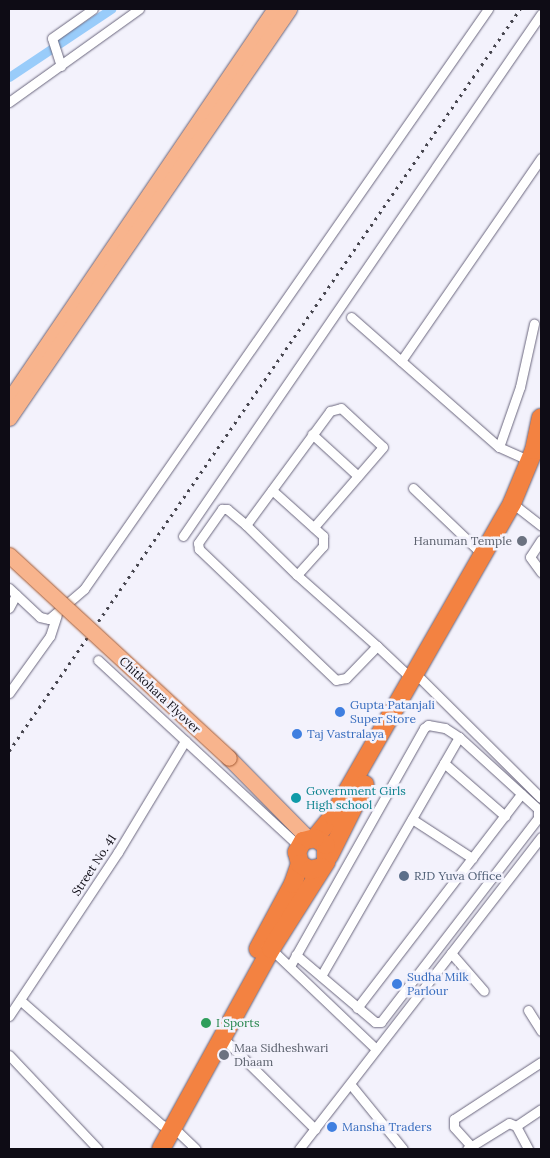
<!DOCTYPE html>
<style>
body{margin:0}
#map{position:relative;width:550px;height:1158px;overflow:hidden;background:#f3f2fc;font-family:Lora,serif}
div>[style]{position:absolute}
.canal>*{height:9px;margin:-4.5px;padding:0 4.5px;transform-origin:4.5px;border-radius:4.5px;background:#99ccfa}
.roads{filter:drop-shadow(0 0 1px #6a667d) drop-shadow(0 0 1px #6a667d)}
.street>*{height:9px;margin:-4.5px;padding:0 4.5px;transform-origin:4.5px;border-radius:4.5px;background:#fff}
.primary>*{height:15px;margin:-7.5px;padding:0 7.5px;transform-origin:7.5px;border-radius:7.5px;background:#f8b48d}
.highway>*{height:18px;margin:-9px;padding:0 9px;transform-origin:9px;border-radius:9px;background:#f38241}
.rail>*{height:2.5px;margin-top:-1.25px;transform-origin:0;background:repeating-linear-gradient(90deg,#47464f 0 2.5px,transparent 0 7.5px)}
.bridges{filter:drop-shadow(0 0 1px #a35932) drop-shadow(0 0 1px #a35932)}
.primary-bridge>*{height:15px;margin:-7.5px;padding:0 7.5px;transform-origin:7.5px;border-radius:7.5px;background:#f8b48d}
.dots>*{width:14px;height:14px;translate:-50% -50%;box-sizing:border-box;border:2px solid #f3f2fc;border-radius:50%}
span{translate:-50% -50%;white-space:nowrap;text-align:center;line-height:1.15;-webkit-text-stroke:5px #f3f2fc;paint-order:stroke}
.worship-label{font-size:12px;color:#5b616d}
.right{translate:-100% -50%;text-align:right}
.left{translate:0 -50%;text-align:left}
.street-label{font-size:12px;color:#0e0c15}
.shop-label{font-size:12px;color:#366cbe}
.culture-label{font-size:12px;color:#0d838f}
.service-label{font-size:12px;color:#4e5e75}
.leisure-label{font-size:12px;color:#27864d}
.frame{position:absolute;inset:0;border:10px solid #0e0c15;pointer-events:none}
</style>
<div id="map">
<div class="canal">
<div style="left:9px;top:77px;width:123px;rotate:-33.7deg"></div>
</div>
<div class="roads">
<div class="street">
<div style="left:61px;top:66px;width:29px;rotate:-108deg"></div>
<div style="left:52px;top:38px;width:50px;rotate:-35.3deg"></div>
<div style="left:9px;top:102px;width:160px;rotate:-35.6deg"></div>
<div style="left:351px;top:317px;width:197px;rotate:41.3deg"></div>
<div style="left:499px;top:447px;width:34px;rotate:24deg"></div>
<div style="left:401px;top:361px;width:247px;rotate:-55.4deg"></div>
<div style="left:312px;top:434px;width:62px;rotate:42.4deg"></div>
<div style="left:499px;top:447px;width:64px;rotate:-70.7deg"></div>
<div style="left:520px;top:387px;width:65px;rotate:-77.5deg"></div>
<div style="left:413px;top:488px;width:97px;rotate:43.7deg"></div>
<div style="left:272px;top:490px;width:69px;rotate:42deg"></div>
<div style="left:323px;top:536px;width:10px;rotate:90deg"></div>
<div style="left:323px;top:546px;width:39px;rotate:132deg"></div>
<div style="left:512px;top:503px;width:37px;rotate:38deg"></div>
<div style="left:246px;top:525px;width:142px;rotate:-53.6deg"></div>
<div style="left:330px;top:411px;width:11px;rotate:-15deg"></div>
<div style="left:341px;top:408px;width:57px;rotate:42.9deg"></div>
<div style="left:383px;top:447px;width:106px;rotate:130.8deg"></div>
<div style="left:183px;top:536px;width:633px;rotate:-55.56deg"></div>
<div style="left:541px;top:540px;width:20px;rotate:123deg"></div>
<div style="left:530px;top:557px;width:19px;rotate:54deg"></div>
<div style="left:9px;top:588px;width:42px;rotate:43.1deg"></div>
<div style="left:40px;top:617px;width:9px;rotate:13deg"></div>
<div style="left:49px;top:619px;width:46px;rotate:-40.6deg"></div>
<div style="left:84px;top:589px;width:707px;rotate:-55.14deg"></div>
<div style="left:9px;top:608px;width:15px;rotate:-62deg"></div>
<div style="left:377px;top:646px;width:45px;rotate:134.1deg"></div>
<div style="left:346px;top:678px;width:10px;rotate:169deg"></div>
<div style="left:336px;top:680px;width:190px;rotate:-136.3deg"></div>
<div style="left:199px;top:549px;width:6px;rotate:-99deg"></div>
<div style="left:198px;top:543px;width:42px;rotate:-54.8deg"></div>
<div style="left:222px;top:509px;width:5px"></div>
<div style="left:227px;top:509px;width:25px;rotate:40deg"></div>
<div style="left:246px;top:525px;width:71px;rotate:44.4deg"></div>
<div style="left:297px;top:575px;width:107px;rotate:41.6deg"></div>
<div style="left:377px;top:646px;width:48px;rotate:43.3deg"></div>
<div style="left:98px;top:660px;width:274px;rotate:42.8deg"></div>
<div style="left:415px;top:673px;width:177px;rotate:44.8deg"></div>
<div style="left:9px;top:693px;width:70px;rotate:-54.3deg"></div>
<div style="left:50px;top:636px;width:22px;rotate:-72deg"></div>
<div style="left:444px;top:763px;width:81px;rotate:41deg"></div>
<div style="left:412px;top:819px;width:72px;rotate:33deg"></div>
<div style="left:271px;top:949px;width:145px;rotate:43.6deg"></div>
<div style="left:451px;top:953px;width:50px;rotate:49deg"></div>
<div style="left:290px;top:966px;width:273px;rotate:-60.6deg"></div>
<div style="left:424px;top:728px;width:5px;rotate:-37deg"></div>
<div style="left:428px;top:725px;width:17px;rotate:10deg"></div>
<div style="left:445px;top:728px;width:17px;rotate:33deg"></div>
<div style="left:459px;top:737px;width:107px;rotate:42.3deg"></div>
<div style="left:538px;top:809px;width:9px;rotate:90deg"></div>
<div style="left:538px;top:818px;width:257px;rotate:127.6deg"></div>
<div style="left:381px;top:1022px;width:6px;rotate:180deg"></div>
<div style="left:375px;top:1022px;width:104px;rotate:-139.7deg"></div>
<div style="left:321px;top:976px;width:276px;rotate:-60deg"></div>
<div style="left:20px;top:1000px;width:189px;rotate:41.4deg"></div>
<div style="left:162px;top:1125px;width:12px;rotate:14deg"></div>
<div style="left:174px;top:1128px;width:30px;rotate:44deg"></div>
<div style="left:357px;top:1008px;width:270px;rotate:-52.5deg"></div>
<div style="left:528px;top:1010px;width:25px;rotate:58deg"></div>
<div style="left:9px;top:1016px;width:197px;rotate:-56.4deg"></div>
<div style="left:118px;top:852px;width:130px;rotate:-58.9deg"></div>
<div style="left:222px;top:1037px;width:131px;rotate:44.7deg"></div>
<div style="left:9px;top:1055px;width:129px;rotate:46.6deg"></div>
<div style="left:351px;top:1085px;width:82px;rotate:50.9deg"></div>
<div style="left:516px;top:1126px;width:30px;rotate:-34deg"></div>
<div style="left:471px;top:1146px;width:25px;rotate:-132deg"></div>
<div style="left:454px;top:1127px;width:8px;rotate:-90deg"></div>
<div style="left:454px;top:1119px;width:104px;rotate:-33.2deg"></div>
<div style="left:299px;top:1149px;width:395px;rotate:-52.2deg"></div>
<div style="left:467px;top:1149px;width:49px;rotate:-31.8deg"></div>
<div style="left:509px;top:1123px;width:8px;rotate:23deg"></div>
<div style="left:516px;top:1126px;width:26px;rotate:62deg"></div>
</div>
<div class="primary">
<div style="left:9px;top:400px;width:473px;rotate:-55.8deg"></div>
<div style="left:9px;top:418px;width:496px;rotate:-55.6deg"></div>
<div style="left:229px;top:758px;width:114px;rotate:45.4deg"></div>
</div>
<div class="highway">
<div style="left:315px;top:838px;width:28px;rotate:-51deg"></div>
<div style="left:333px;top:816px;width:361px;rotate:-60.2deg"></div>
<div style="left:512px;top:503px;width:57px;rotate:-67.5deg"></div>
<div style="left:534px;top:450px;width:33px;rotate:-78deg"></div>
<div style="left:329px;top:856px;width:80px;rotate:-63.4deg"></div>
<div style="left:258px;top:949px;width:74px;rotate:-61.7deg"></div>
<div style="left:293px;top:884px;width:21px;rotate:-71deg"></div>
<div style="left:161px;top:1149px;width:228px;rotate:-61.2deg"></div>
<div style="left:271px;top:949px;width:103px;rotate:-57.7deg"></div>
<div style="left:326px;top:862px;width:17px;rotate:-90deg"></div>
<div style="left:326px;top:845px;width:13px;rotate:-148deg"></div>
<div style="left:315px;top:838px;width:12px;rotate:166deg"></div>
<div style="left:303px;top:841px;width:13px;rotate:119deg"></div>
<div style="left:297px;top:852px;width:12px;rotate:76deg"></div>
<div style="left:300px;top:864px;width:12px;rotate:31deg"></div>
<div style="left:310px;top:870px;width:12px;rotate:-14deg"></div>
</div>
</div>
<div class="rail">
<div style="left:9px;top:751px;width:901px;rotate:-55.45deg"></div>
</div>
<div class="bridges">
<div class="primary-bridge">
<div style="left:9px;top:555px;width:299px;rotate:42.7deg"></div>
</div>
</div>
<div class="dots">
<div style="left:522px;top:541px;background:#6b7280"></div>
<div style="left:340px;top:712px;background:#3f7fe0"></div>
<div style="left:297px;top:734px;background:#3f7fe0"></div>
<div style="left:296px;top:798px;background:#0f9aa8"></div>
<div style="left:404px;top:876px;background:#5c6f8a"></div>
<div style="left:397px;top:984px;background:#3f7fe0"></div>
<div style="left:206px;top:1023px;background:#2e9e5b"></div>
<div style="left:224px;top:1055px;background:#6b7280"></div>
<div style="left:332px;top:1127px;background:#3f7fe0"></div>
</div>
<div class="worship-label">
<span class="right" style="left:512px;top:541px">Hanuman Temple</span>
<span class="left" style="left:234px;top:1055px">Maa Sidheshwari<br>Dhaam</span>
</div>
<div class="street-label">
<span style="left:160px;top:695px;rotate:43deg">Chitkohara Flyover</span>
<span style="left:94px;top:865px;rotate:-57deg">Street No. 41</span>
</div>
<div class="shop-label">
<span class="left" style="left:350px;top:712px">Gupta Patanjali<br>Super Store</span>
<span class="left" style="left:307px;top:734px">Taj Vastralaya</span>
<span class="left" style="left:407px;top:984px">Sudha Milk<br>Parlour</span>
<span class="left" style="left:342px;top:1127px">Mansha Traders</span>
</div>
<div class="culture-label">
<span class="left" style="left:306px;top:798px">Government Girls<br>High school</span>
</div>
<div class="service-label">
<span class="left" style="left:414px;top:876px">RJD Yuva Office</span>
</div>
<div class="leisure-label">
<span class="left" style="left:216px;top:1023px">I Sports</span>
</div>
<div class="frame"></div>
</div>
